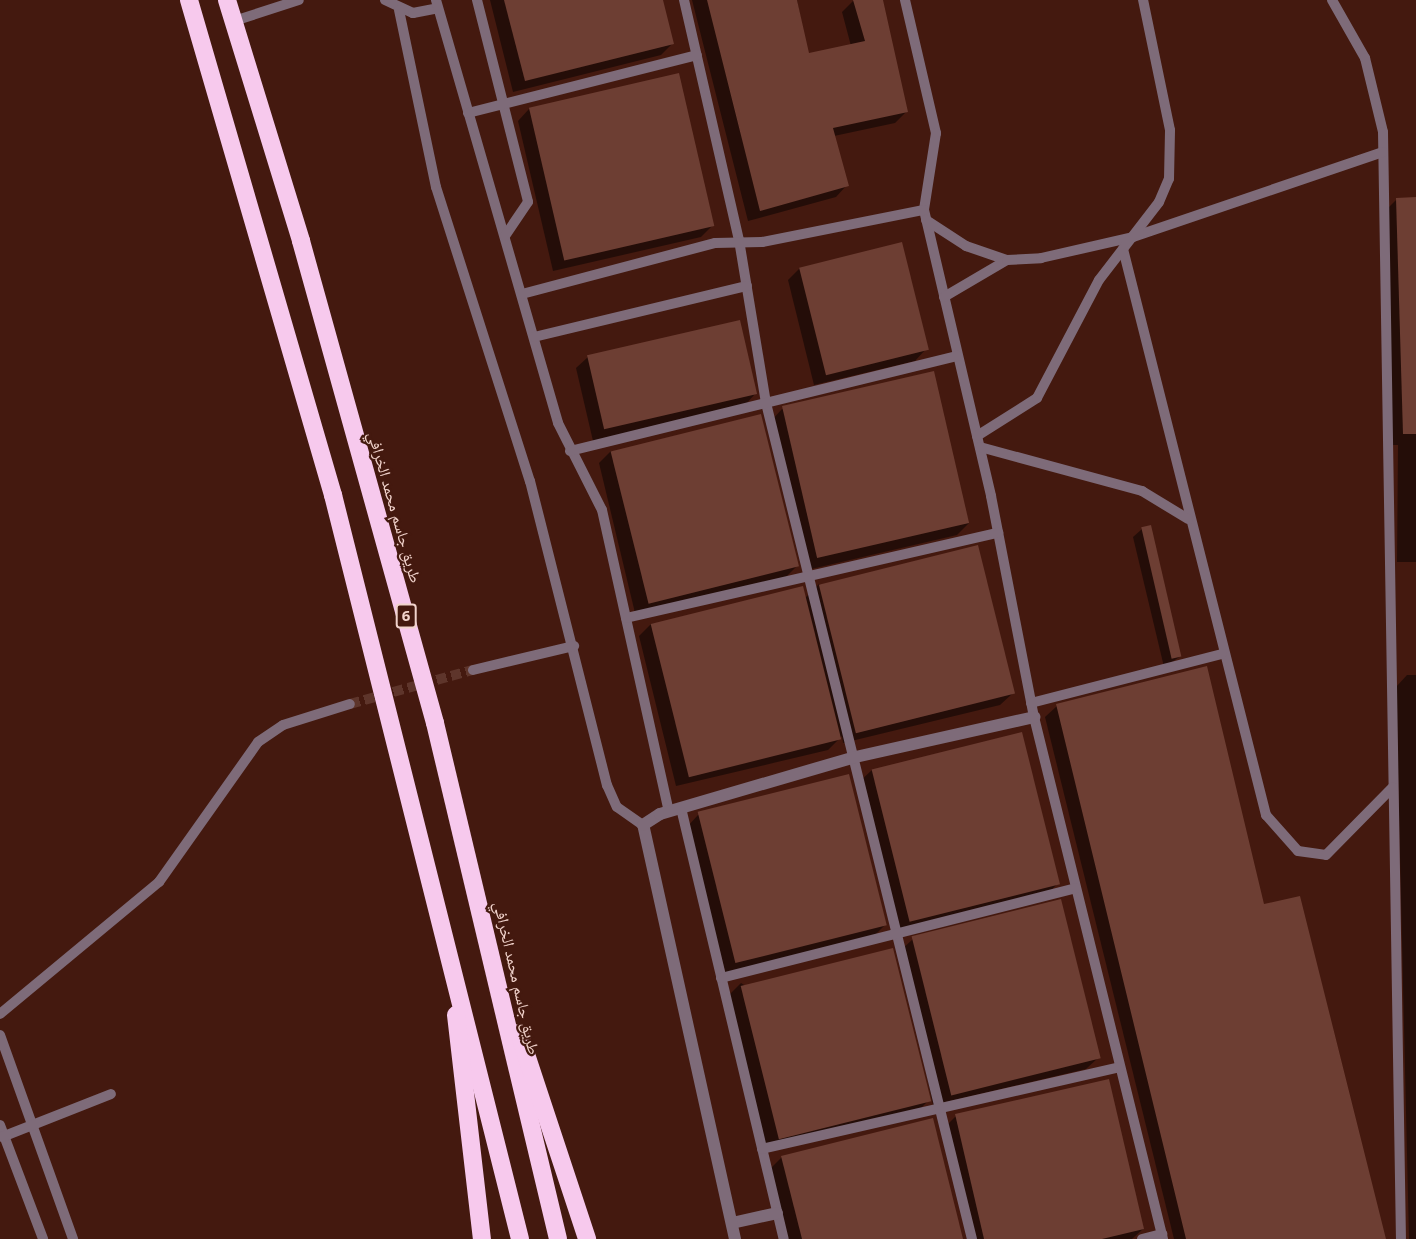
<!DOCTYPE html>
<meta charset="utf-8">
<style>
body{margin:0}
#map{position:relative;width:1416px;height:1239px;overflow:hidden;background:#44190f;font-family:"Noto Sans","Noto Naskh Arabic",sans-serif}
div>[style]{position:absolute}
.shadow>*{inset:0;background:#0007}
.building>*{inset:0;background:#6d3e33;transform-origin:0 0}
.minor-tunnel>*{height:10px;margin-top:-5px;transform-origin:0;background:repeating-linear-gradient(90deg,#5e352b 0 10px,transparent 0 15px)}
.minor>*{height:10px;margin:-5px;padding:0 5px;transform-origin:5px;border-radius:5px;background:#7e6b79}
.tertiary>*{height:12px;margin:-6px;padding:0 6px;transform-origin:6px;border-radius:6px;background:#7e6b79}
.motorway>*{height:18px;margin:-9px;padding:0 9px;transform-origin:9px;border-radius:9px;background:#f7c9ed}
span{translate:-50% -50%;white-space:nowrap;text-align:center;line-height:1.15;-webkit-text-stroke:4.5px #44190f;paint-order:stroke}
.shield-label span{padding:2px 4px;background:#44190f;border:2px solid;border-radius:4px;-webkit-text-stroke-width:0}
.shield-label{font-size:15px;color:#f1d3cc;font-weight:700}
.street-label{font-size:16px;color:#f1d3cc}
</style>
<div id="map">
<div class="shadow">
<div style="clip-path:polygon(490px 0,662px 0,673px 43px,661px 55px,513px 92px)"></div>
<div style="clip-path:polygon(692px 0,797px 0,808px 55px,851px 46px,842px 12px,853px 1px,881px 0,907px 111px,895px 123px,834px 136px,847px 185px,836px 197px,748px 221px)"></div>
<div style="clip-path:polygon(529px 109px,713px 225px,701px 237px,553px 271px,518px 121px)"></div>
<div style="clip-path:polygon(1416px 198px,1416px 562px,1397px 562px,1398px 445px,1392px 445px,1385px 211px,1397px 199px)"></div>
<div style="clip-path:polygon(800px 268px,926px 349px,915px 361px,814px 385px,788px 280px)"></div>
<div style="clip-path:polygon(588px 357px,755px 394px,744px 406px,593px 441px,576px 368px)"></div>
<div style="clip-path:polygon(782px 409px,969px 523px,957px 535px,807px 570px,771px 421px)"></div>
<div style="clip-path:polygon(611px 451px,797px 566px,785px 578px,635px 613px,599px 463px)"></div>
<div style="clip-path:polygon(1142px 529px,1181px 656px,1164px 667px,1133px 537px)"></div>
<div style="clip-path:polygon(819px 584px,1012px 694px,1000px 705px,843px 743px,842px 736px,828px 750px,676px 786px,639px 636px,651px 624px,805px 598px)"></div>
<div style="clip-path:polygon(1407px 675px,1416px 675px,1416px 1239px,1409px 1239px,1396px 687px)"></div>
<div style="clip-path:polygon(1057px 706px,1263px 906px,1385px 1239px,1174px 1239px,1045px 717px)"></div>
<div style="clip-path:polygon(872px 770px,1057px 884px,1046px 896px,897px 934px,860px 781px)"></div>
<div style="clip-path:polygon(848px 776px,885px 925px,874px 936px,726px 975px,687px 827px,698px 815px)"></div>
<div style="clip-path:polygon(913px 939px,1098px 1058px,1086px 1069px,933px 1105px,901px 950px)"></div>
<div style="clip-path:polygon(741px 983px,927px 1102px,916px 1113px,764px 1147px,729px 995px)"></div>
<div style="clip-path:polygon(956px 1116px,1143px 1229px,1132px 1239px,970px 1239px,944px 1128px)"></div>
<div style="clip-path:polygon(782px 1157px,961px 1239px,787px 1239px,770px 1169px)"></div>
</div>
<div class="building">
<div style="clip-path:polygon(504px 0,663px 0,674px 44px,525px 81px)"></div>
<div style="clip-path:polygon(707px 0,797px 0,809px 53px,865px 41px,853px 0,883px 0,908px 112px,833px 128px,849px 186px,760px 211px)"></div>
<div style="left:679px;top:73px;width:157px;height:154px;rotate:77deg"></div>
<div style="clip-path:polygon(1416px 197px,1416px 434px,1403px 434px,1396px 198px)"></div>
<div style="left:902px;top:242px;width:111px;height:106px;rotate:76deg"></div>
<div style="left:740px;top:320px;width:76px;height:157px;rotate:77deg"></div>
<div style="left:934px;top:371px;width:156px;height:156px;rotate:77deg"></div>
<div style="left:761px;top:414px;width:157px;height:155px;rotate:76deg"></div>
<div style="left:1151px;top:525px;width:135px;height:10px;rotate:77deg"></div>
<div style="left:978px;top:545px;width:153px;height:164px;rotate:76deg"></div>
<div style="left:803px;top:586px;width:158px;height:157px;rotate:76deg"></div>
<div style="clip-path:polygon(1207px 666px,1264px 904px,1300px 896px,1386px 1239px,1186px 1239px,1056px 704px)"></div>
<div style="left:1022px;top:732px;width:157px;height:155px;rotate:76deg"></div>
<div style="left:849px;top:774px;width:156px;height:156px;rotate:76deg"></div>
<div style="left:1061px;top:899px;width:164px;height:154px;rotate:76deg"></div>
<div style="left:893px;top:948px;width:158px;height:157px;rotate:76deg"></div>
<div style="clip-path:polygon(1109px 1079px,1144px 1229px,1102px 1239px,984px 1239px,955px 1114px)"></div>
<div style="clip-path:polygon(933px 1118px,963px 1239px,802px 1239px,781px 1156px)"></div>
</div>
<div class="minor-tunnel">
<div style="left:350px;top:704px;width:128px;rotate:-15.5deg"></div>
</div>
<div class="minor">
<div style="left:385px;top:0;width:31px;rotate:25deg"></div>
<div style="left:413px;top:13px;width:25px;rotate:-11deg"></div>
<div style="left:436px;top:0;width:440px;rotate:73.9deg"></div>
<div style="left:558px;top:423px;width:97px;rotate:63.2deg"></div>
<div style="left:602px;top:510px;width:308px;rotate:77.5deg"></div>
<div style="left:477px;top:0;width:208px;rotate:75.8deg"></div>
<div style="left:528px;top:202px;width:41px;rotate:124.1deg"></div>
<div style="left:684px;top:0;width:246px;rotate:77.1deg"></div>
<div style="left:739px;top:240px;width:165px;rotate:80.6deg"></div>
<div style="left:766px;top:403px;width:861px;rotate:76.16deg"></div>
<div style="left:905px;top:0;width:137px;rotate:76.9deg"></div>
<div style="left:936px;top:133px;width:78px;rotate:98.9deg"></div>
<div style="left:924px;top:210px;width:294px;rotate:76.8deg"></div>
<div style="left:991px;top:496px;width:225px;rotate:79deg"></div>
<div style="left:1034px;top:717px;width:538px;rotate:76.12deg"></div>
<div style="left:1332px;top:0;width:67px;rotate:60.4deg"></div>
<div style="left:1365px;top:58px;width:76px;rotate:76.3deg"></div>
<div style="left:1383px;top:132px;width:1107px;rotate:89.07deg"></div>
<div style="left:399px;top:10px;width:181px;rotate:78.2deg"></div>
<div style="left:436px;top:187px;width:309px;rotate:72.3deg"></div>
<div style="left:530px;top:481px;width:314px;rotate:75.8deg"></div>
<div style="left:607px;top:785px;width:24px;rotate:66deg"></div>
<div style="left:617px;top:807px;width:32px;rotate:35deg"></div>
<div style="left:234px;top:21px;width:68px;rotate:-17.9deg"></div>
<div style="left:468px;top:113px;width:236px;rotate:-14.2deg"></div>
<div style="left:926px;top:220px;width:48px;rotate:33deg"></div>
<div style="left:966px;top:246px;width:43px;rotate:18.9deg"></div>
<div style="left:1123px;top:249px;width:584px;rotate:75.82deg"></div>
<div style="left:1266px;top:815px;width:48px;rotate:48.4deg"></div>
<div style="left:1298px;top:851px;width:28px;rotate:8deg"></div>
<div style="left:1326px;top:855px;width:95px;rotate:-45.4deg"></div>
<div style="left:522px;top:294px;width:200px;rotate:-14.8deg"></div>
<div style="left:715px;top:243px;width:47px;rotate:-1.2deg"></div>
<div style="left:762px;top:242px;width:165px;rotate:-11.2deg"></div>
<div style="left:944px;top:297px;width:73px;rotate:-30.4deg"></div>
<div style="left:1007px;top:260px;width:34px;rotate:-3deg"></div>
<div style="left:1041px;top:258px;width:94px;rotate:-12.9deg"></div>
<div style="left:1133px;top:237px;width:264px;rotate:-18.8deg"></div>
<div style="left:534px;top:337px;width:219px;rotate:-13.5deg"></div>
<div style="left:977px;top:436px;width:71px;rotate:-32.3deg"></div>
<div style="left:1037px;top:398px;width:133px;rotate:-62.3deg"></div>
<div style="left:1099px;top:280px;width:98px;rotate:-52.4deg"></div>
<div style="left:1159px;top:202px;width:25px;rotate:-67deg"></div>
<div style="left:1169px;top:179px;width:49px;rotate:-88.8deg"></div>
<div style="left:1170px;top:130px;width:133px;rotate:-101.7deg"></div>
<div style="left:980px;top:447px;width:168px;rotate:15.2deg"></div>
<div style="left:1142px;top:491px;width:54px;rotate:31.3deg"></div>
<div style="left:570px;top:451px;width:399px;rotate:-13.8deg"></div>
<div style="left:626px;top:618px;width:382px;rotate:-12.9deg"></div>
<div style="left:473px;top:670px;width:104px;rotate:-13.4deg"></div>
<div style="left:1031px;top:703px;width:197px;rotate:-14.4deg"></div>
<div style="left:681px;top:808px;width:443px;rotate:76.6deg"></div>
<div style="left:721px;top:978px;width:366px;rotate:-14.2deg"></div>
<div style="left:0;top:1014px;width:207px;rotate:-39.7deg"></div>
<div style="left:159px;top:882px;width:171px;rotate:-54.7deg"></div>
<div style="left:258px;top:742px;width:30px;rotate:-34deg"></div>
<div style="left:283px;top:725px;width:70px;rotate:-17.4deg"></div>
<div style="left:0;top:1035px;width:217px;rotate:70.3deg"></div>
<div style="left:0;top:1125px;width:122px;rotate:69.3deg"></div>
<div style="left:2px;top:1137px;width:117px;rotate:-21.5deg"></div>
<div style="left:762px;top:1149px;width:367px;rotate:-12.9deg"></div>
<div style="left:1142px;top:1239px;width:21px;rotate:-14deg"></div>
</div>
<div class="tertiary">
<div style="left:732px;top:1223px;width:46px;rotate:-12.5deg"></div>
<div style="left:735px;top:1239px;width:424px;rotate:-102.5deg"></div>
<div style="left:643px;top:825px;width:20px;rotate:-33deg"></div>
<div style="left:660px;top:814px;width:199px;rotate:-16.3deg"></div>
<div style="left:851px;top:758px;width:188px;rotate:-12.6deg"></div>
</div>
<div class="motorway">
<div style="left:189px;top:0;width:516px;rotate:73.78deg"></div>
<div style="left:333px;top:495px;width:767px;rotate:75.89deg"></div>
<div style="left:227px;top:0;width:252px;rotate:72.9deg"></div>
<div style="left:301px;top:241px;width:500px;rotate:74.46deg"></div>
<div style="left:435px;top:723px;width:530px;rotate:76.59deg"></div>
<div style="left:456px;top:1015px;width:226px;rotate:83.4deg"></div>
<div style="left:519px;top:1033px;width:217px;rotate:71.7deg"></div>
</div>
<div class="shield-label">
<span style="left:406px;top:616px">6</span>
</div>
<div class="street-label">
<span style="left:395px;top:507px;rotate:74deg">طريق جاسم محمد الخرافي</span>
<span style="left:517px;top:978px;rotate:77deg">طريق جاسم محمد الخرافي</span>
</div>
</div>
